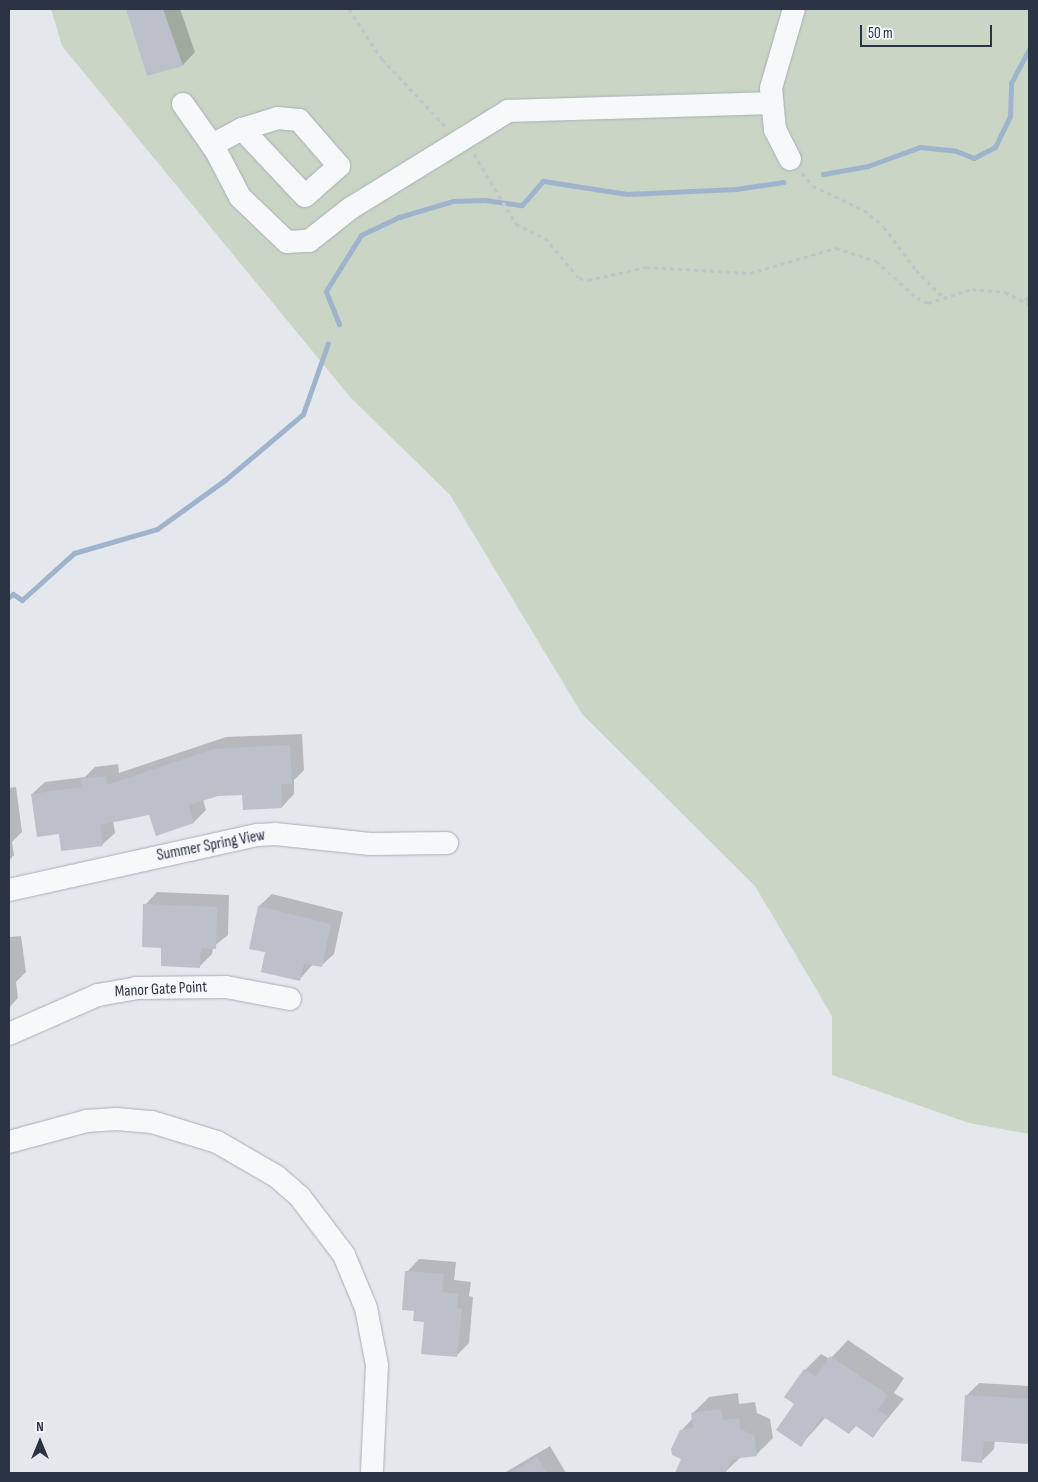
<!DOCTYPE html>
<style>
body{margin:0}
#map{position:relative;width:1038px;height:1482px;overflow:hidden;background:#e4e7ec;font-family:"Sofia Sans Condensed",sans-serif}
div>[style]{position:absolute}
.green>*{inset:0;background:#c9d6c5}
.shadow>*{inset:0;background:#0003}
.stream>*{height:5px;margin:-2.5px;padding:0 2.5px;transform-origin:2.5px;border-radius:2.5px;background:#9fb4cc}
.building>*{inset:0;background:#bbc0ca}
.path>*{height:3px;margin-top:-1.5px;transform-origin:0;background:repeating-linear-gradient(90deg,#c2c5cb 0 4px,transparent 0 8px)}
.roads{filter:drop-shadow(0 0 1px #a9aeb7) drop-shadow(0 0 1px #a9aeb7)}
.minor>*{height:22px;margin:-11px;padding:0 11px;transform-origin:11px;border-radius:11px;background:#f7f8fa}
span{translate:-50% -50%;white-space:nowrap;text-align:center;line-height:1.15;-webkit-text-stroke:4px #f4f6f9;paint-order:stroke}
.street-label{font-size:16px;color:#2b3445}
.frame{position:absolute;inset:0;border:10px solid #2b3445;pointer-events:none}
.north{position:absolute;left:15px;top:1417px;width:50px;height:50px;-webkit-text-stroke:4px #f4f6f9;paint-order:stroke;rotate:0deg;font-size:14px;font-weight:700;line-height:20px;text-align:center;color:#2b3445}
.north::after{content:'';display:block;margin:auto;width:18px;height:22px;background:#2b3445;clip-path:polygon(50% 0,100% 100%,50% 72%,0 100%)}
.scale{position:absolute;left:860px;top:25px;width:132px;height:22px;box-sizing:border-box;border:2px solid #2b3445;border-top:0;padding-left:6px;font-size:15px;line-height:18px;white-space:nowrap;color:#2b3445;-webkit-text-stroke:4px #f4f6f9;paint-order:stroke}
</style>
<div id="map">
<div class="green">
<div style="clip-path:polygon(51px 9px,1029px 9px,1029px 1134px,969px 1123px,832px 1075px,832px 1016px,755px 886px,582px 714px,450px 495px,350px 397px,62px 46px)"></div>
</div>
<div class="shadow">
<div style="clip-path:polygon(127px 9px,180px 9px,195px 52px,183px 65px,148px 74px)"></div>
<div style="clip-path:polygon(302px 734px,304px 770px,294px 780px,294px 794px,282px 807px,243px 794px,218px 795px,203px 800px,206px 810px,194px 822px,150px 813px,113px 821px,115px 833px,102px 845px,60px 832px,32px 794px,45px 782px,85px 777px,95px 767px,118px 764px,119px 773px,226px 737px)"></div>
<div style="clip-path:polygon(16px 787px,22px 832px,12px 842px,14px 855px,9px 861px,9px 788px)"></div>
<div style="clip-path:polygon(157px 892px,229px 895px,228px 935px,213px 947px,212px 954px,200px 966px,163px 947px,145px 905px)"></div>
<div style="clip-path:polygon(272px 894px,343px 912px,334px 954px,321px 966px,313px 964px,300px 979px,267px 951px,250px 948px,259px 906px)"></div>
<div style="clip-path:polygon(21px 936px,26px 972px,16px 982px,18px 998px,9px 1008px,9px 937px)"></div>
<div style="clip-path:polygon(419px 1259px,456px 1262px,454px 1280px,471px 1282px,469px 1296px,473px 1297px,469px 1343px,456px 1356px,416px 1310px,407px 1272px)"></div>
<div style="clip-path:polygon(848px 1340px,904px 1378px,894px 1393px,904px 1399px,873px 1436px,857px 1425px,849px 1433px,826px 1417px,801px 1445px,796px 1403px,805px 1370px,821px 1354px,830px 1359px)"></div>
<div style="clip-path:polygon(979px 1383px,1029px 1386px,1029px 1443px,995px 1440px,994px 1449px,982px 1461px,967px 1395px)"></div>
<div style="clip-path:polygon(738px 1393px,739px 1404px,755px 1402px,757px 1413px,770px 1419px,773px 1438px,756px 1455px,741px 1457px,725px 1472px,676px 1473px,683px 1458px,681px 1431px,693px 1418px,692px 1414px,709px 1397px)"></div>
<div style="clip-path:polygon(550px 1446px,566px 1473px,504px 1473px)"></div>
</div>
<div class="stream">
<div style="left:823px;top:174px;width:46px;rotate:-10.1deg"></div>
<div style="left:868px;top:166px;width:55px;rotate:-20.1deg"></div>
<div style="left:920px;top:147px;width:36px;rotate:6deg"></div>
<div style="left:956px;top:151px;width:19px;rotate:21deg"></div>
<div style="left:974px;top:158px;width:24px;rotate:-28deg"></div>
<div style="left:995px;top:147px;width:34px;rotate:-64deg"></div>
<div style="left:1010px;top:116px;width:33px;rotate:-88deg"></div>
<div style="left:1011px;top:83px;width:38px;rotate:-62deg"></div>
<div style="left:339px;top:324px;width:35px;rotate:-112deg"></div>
<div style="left:326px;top:291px;width:66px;rotate:-58deg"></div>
<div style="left:361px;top:235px;width:42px;rotate:-25.3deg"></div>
<div style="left:399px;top:217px;width:56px;rotate:-16.5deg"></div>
<div style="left:453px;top:201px;width:32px;rotate:-2deg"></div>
<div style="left:485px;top:200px;width:37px;rotate:8deg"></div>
<div style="left:522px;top:205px;width:32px;rotate:-49deg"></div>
<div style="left:543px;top:181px;width:85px;rotate:8.8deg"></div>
<div style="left:627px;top:194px;width:109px;rotate:-2.6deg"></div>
<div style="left:736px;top:189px;width:48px;rotate:-8.5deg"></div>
<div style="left:9px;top:597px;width:5px;rotate:-37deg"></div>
<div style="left:13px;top:594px;width:11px;rotate:34deg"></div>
<div style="left:22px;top:600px;width:70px;rotate:-42.1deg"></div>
<div style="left:74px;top:553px;width:86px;rotate:-16.1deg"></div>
<div style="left:157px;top:529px;width:84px;rotate:-35.8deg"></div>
<div style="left:225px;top:480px;width:102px;rotate:-40.2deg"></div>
<div style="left:303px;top:414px;width:75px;rotate:-70.6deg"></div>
</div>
<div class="building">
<div style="clip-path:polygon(126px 9px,163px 9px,183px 66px,147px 76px)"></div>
<div style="clip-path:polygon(290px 745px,292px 784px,281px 784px,282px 808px,243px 810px,242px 795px,218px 796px,189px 805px,194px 823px,156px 836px,149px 815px,100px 825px,103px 846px,61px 851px,59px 834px,37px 837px,31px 794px,82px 787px,81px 779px,106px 776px,107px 785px,213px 749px)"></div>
<div style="clip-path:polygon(143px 904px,217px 907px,216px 949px,201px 948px,200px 968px,161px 966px,161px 948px,142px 947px)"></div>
<div style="clip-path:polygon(258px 906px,331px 924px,322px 967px,304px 964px,300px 981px,261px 972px,265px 952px,249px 949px)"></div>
<div style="clip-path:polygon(405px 1271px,444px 1274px,442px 1292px,459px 1294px,457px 1308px,462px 1309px,457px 1357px,421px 1354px,424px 1322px,413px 1321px,414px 1311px,402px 1310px)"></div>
<div style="clip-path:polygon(830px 1356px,888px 1395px,878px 1410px,888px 1416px,873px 1438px,855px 1425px,849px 1434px,822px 1416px,801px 1447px,776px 1430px,794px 1404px,784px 1397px,804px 1369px,816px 1377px)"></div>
<div style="clip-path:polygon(965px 1395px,1029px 1399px,1029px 1444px,984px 1441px,982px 1463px,961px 1461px)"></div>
<div style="clip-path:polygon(721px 1409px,723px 1420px,739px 1418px,740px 1429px,754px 1435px,757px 1456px,732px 1459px,726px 1473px,675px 1473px,681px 1459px,672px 1455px,671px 1449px,680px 1430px,693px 1428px,691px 1413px)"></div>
<div style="clip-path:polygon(537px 1457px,547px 1473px,511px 1473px)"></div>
</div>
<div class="path">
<div style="left:349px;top:9px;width:60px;rotate:56.6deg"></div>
<div style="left:382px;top:59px;width:95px;rotate:46.7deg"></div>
<div style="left:474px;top:154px;width:82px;rotate:59deg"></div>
<div style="left:516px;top:224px;width:32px;rotate:26deg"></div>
<div style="left:545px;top:238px;width:52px;rotate:49.6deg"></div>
<div style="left:579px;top:278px;width:9px;rotate:13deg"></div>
<div style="left:588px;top:280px;width:59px;rotate:-12.6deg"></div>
<div style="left:646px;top:267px;width:104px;rotate:3.3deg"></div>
<div style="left:750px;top:273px;width:90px;rotate:-16.2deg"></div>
<div style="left:836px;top:248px;width:42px;rotate:18deg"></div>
<div style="left:876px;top:261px;width:55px;rotate:42.1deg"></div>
<div style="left:917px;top:298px;width:12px;rotate:24deg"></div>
<div style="left:928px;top:303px;width:46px;rotate:-17.7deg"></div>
<div style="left:972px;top:289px;width:33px;rotate:5deg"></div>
<div style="left:1005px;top:292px;width:27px;rotate:27deg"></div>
<div style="left:802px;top:173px;width:17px;rotate:50deg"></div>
<div style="left:813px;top:186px;width:56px;rotate:25.2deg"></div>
<div style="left:864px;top:210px;width:26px;rotate:40deg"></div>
<div style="left:884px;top:227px;width:54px;rotate:53.3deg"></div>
<div style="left:916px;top:270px;width:38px;rotate:45deg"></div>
<div style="left:1025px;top:300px;width:5px;rotate:-37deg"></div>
</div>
<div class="roads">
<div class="minor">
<div style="left:183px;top:104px;width:57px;rotate:54.9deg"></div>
<div style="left:216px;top:151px;width:52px;rotate:62.4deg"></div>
<div style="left:240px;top:197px;width:65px;rotate:43.8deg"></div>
<div style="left:287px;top:242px;width:22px;rotate:-3deg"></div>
<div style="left:309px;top:241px;width:53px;rotate:-38.2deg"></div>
<div style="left:351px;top:208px;width:185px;rotate:-31.7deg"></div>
<div style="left:508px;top:111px;width:264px;rotate:-1.7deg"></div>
<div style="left:212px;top:145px;width:34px;rotate:-28deg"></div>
<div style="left:242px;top:129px;width:37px;rotate:-17deg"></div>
<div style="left:277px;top:118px;width:22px;rotate:5deg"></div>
<div style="left:299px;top:120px;width:61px;rotate:49deg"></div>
<div style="left:339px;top:166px;width:45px;rotate:138.6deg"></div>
<div style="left:305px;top:196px;width:92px;rotate:-133.2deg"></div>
<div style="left:790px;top:159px;width:33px;rotate:-117deg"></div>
<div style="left:775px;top:130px;width:42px;rotate:-95.4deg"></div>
<div style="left:771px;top:88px;width:82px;rotate:-73.8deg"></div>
<div style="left:9px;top:890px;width:255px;rotate:-12.5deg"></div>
<div style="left:258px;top:835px;width:17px;rotate:-3deg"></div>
<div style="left:275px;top:834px;width:96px;rotate:6deg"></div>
<div style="left:370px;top:844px;width:77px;rotate:-0.7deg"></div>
<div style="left:9px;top:1034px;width:97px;rotate:-23.7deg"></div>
<div style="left:98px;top:995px;width:39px;rotate:-10deg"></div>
<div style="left:136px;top:988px;width:90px;rotate:-0.6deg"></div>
<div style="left:226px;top:987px;width:65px;rotate:10.6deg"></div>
<div style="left:9px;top:1142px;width:81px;rotate:-15.1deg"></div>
<div style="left:87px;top:1121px;width:29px;rotate:-4deg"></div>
<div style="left:116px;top:1119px;width:36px;rotate:5deg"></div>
<div style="left:152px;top:1122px;width:68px;rotate:17.1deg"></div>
<div style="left:217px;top:1142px;width:68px;rotate:30deg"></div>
<div style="left:276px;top:1176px;width:32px;rotate:41deg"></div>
<div style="left:300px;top:1197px;width:73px;rotate:52.8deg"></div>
<div style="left:344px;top:1255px;width:57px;rotate:67.5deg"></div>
<div style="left:366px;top:1308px;width:58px;rotate:79.1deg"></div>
<div style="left:377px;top:1365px;width:108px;rotate:92.7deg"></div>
</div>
</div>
<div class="street-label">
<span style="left:211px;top:846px;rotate:-11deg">Summer Spring View</span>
<span style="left:161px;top:990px;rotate:-3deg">Manor Gate Point</span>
</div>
<div class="frame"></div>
<div class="north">N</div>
<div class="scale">50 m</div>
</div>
